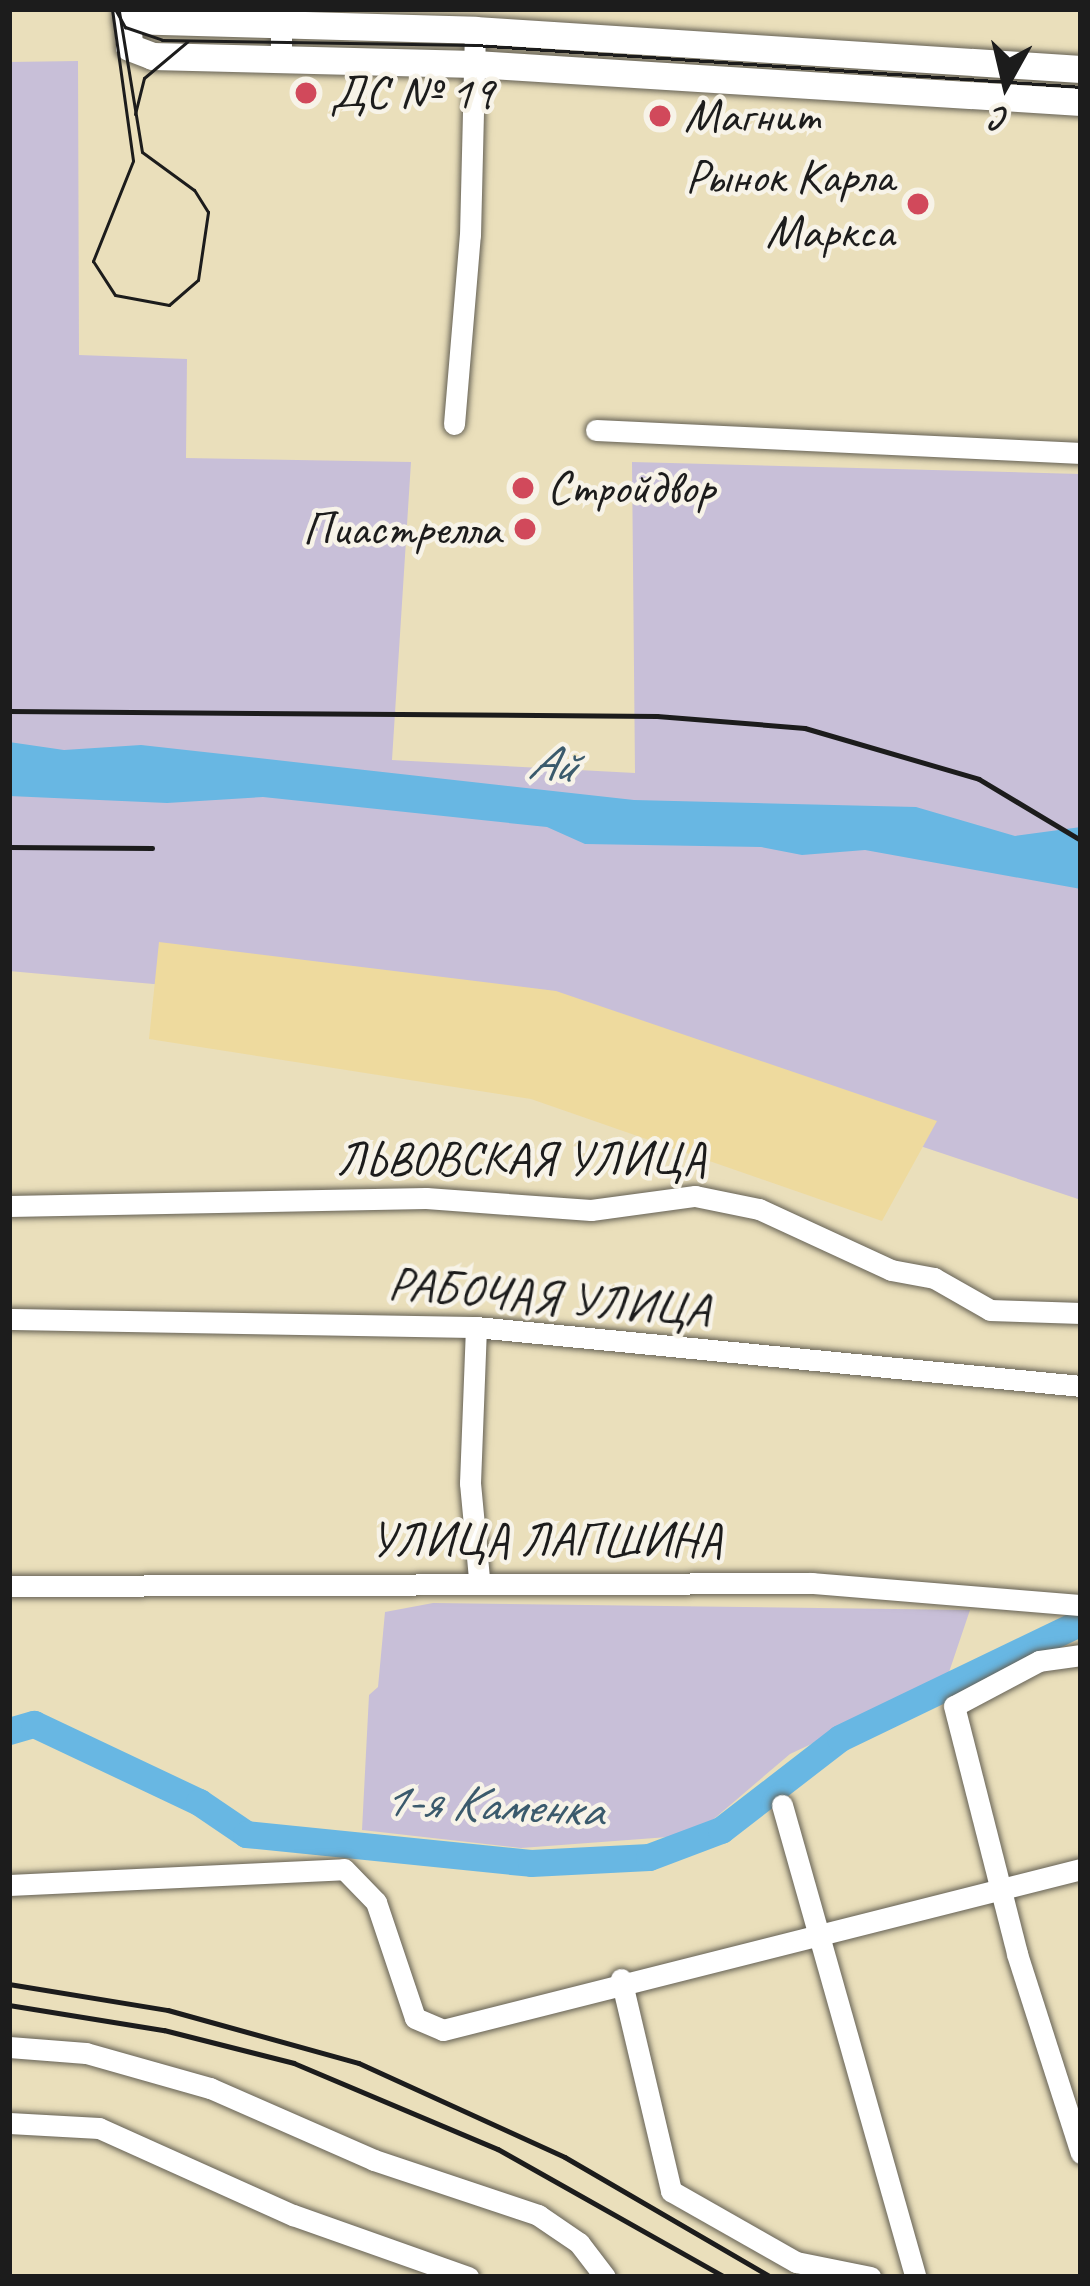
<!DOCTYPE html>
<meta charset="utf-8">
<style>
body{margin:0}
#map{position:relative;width:1090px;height:2286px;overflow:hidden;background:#eadfbb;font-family:Caveat,sans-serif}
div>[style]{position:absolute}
.industrial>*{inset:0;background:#c8bfd8}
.sand>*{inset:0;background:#eeda9e}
.water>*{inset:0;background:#68b7e3}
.river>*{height:27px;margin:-13.5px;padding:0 13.5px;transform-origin:13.5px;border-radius:13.5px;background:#68b7e3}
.roads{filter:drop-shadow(0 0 3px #646054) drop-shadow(0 0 3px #646054)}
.minor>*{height:21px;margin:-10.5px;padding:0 10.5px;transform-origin:10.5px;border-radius:10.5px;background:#fff}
.major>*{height:27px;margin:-13.5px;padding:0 13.5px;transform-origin:13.5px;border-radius:13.5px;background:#fff}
.tram>*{height:3px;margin:-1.5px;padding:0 1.5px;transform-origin:1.5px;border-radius:1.5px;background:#1c1c1c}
.rail>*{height:4.5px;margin:-2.25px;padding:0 2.25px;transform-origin:2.25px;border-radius:2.25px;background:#1c1c1c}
.dots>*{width:33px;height:33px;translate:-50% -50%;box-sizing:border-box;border:6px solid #f7f3e8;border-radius:50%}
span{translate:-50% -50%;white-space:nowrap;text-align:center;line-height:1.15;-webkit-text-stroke:9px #f7f3e8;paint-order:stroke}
.poi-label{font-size:48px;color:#1c1c1c}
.left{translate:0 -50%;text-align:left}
.right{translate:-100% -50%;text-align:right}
.street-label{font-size:48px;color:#1c1c1c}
.water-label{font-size:51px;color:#3a5a6c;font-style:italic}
.frame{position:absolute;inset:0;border:12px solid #1c1c1c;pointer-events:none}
.north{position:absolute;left:946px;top:24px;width:120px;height:120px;-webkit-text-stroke:9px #f7f3e8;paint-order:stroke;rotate:188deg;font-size:33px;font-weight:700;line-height:48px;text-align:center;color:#1c1c1c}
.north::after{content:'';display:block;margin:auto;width:42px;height:54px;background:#1c1c1c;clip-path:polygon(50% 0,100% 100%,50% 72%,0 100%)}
</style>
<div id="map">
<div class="industrial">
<div style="clip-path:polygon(78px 61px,79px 355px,187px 359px,186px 458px,411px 462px,392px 760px,635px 773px,632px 462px,1081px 474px,1081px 1200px,542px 1019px,9px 971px,9px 62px)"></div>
<div style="clip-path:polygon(433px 1603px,970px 1610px,946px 1681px,790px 1754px,695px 1835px,521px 1848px,362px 1830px,369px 1695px,378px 1687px,385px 1612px)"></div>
</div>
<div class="sand">
<div style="clip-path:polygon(159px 942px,556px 991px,937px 1121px,882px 1221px,531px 1099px,149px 1039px)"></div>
</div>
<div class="water">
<div style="clip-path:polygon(9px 742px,64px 750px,141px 745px,634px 800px,916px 807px,1015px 836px,1081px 827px,1081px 889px,865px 850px,802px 855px,761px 847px,585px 844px,547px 827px,263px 797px,167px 803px,9px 796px)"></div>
</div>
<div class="river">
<div style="left:9px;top:1731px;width:26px;rotate:-16deg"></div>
<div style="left:34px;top:1724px;width:183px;rotate:25.3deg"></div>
<div style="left:199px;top:1802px;width:57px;rotate:34.2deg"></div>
<div style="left:246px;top:1834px;width:286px;rotate:5.8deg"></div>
<div style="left:531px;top:1863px;width:118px;rotate:-2.9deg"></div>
<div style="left:649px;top:1857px;width:77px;rotate:-20.6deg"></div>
<div style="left:721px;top:1830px;width:150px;rotate:-37.7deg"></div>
<div style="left:840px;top:1738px;width:267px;rotate:-25.7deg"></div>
</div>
<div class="roads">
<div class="minor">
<div style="left:281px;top:58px;width:49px;rotate:-90deg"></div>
<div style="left:454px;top:424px;width:190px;rotate:-85.2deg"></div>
<div style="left:470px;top:235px;width:205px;rotate:-88.6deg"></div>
<div style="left:596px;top:430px;width:486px;rotate:2.7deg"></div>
<div style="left:9px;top:1206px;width:417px;rotate:-1.1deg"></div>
<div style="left:426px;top:1198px;width:165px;rotate:4.2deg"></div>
<div style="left:591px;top:1210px;width:105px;rotate:-7.7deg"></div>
<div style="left:695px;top:1196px;width:65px;rotate:11.5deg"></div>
<div style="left:759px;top:1209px;width:145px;rotate:24.8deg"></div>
<div style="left:891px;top:1270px;width:44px;rotate:10.5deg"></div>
<div style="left:934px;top:1278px;width:64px;rotate:29.7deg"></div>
<div style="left:990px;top:1310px;width:91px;rotate:1.9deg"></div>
<div style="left:9px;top:1319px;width:467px;rotate:1deg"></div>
<div style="left:476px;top:1327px;width:608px;rotate:5.57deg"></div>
<div style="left:476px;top:1327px;width:156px;rotate:92.2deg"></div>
<div style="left:470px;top:1483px;width:96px;rotate:84.6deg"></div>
<div style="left:9px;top:1586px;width:803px;rotate:-0.21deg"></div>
<div style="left:812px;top:1583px;width:270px;rotate:4.7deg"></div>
<div style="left:1081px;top:1655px;width:42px;rotate:171.9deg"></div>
<div style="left:1039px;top:1661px;width:96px;rotate:152.1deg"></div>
<div style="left:954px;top:1706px;width:256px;rotate:75.7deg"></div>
<div style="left:1017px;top:1954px;width:209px;rotate:72.2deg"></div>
<div style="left:782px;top:1805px;width:491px;rotate:74.2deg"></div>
<div style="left:9px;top:1885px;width:335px;rotate:-2.7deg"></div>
<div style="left:344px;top:1869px;width:46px;rotate:45.9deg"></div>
<div style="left:376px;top:1902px;width:122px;rotate:71.4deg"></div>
<div style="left:415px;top:2018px;width:30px;rotate:23deg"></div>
<div style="left:443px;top:2030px;width:658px;rotate:-14.16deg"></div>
<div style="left:621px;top:1979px;width:218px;rotate:76.7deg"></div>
<div style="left:671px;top:2191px;width:144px;rotate:29.6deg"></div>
<div style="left:796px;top:2262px;width:76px;rotate:11.5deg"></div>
<div style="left:9px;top:2047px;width:77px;rotate:4.5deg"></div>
<div style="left:86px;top:2053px;width:129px;rotate:15.8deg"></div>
<div style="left:210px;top:2088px;width:179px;rotate:23.7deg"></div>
<div style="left:374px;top:2160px;width:173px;rotate:18.5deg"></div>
<div style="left:538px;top:2215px;width:50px;rotate:34.3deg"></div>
<div style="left:579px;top:2243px;width:43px;rotate:52.6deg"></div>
<div style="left:9px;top:2123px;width:90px;rotate:3.2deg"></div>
<div style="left:99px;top:2128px;width:213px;rotate:24.2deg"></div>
<div style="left:293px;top:2215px;width:186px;rotate:19.5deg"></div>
</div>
<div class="major">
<div style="left:126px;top:9px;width:38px;rotate:85deg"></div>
<div style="left:129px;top:47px;width:25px;rotate:21deg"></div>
<div style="left:152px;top:56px;width:323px;rotate:1.4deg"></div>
<div style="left:475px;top:64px;width:607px;rotate:3.59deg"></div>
<div style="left:126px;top:20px;width:349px;rotate:1.6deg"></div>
<div style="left:475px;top:30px;width:607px;rotate:3.68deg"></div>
</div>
</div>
<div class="tram">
<div style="left:112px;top:9px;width:153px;rotate:82.1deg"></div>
<div style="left:133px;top:161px;width:108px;rotate:111.8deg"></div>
<div style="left:93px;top:261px;width:40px;rotate:57.1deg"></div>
<div style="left:115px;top:295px;width:55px;rotate:10.5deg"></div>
<div style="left:169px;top:305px;width:38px;rotate:-41deg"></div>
<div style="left:198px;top:280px;width:69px;rotate:-81.6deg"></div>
<div style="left:208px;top:212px;width:26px;rotate:-122deg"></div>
<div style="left:194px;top:190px;width:64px;rotate:-143.8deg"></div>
<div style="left:142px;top:152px;width:142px;rotate:-99.3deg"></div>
<div style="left:115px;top:9px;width:21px;rotate:61deg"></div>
<div style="left:125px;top:27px;width:39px;rotate:19deg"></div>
<div style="left:162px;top:40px;width:313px;rotate:0.9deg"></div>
<div style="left:475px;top:45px;width:607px;rotate:3.96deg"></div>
<div style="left:135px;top:114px;width:37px;rotate:-76deg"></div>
<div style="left:144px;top:78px;width:57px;rotate:-40.1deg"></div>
</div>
<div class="rail">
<div style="left:9px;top:711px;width:648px;rotate:0.44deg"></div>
<div style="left:657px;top:716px;width:148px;rotate:4.6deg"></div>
<div style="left:805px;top:728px;width:181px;rotate:16.3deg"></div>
<div style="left:979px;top:779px;width:119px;rotate:30.9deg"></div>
<div style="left:9px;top:847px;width:143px;rotate:0.4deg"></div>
<div style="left:9px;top:1984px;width:161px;rotate:9.3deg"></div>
<div style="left:168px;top:2010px;width:198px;rotate:15.5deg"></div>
<div style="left:359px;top:2063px;width:226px;rotate:24.5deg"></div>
<div style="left:565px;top:2157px;width:238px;rotate:30.2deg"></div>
<div style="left:9px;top:2005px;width:157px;rotate:9.2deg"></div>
<div style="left:164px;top:2030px;width:134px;rotate:14.2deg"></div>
<div style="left:294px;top:2063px;width:221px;rotate:22.9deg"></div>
<div style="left:498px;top:2149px;width:261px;rotate:29.4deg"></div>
</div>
<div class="dots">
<div style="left:306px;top:93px;background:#d1495b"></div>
<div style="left:660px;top:116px;background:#d1495b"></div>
<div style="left:918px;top:204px;background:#d1495b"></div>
<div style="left:523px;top:488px;background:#d1495b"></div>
<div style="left:525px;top:529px;background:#d1495b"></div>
</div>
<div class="poi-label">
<span class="left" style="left:330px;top:93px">ДС № 19</span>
<span class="left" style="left:684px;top:116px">Магнит</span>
<span class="right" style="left:894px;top:204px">Рынок Карла<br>Маркса</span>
<span class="left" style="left:547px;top:488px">Стройдвор</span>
<span class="right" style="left:501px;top:529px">Пиастрелла</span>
</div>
<div class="street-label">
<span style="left:521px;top:1159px">ЛЬВОВСКАЯ УЛИЦА</span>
<span style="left:549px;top:1297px;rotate:5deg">РАБОЧАЯ УЛИЦА</span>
<span style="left:546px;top:1540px">УЛИЦА ЛАПШИНА</span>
</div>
<div class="water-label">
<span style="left:552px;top:763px;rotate:7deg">Ай</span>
<span style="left:492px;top:1804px;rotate:3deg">1-я Каменка</span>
</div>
<div class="frame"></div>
<div class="north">С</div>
</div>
